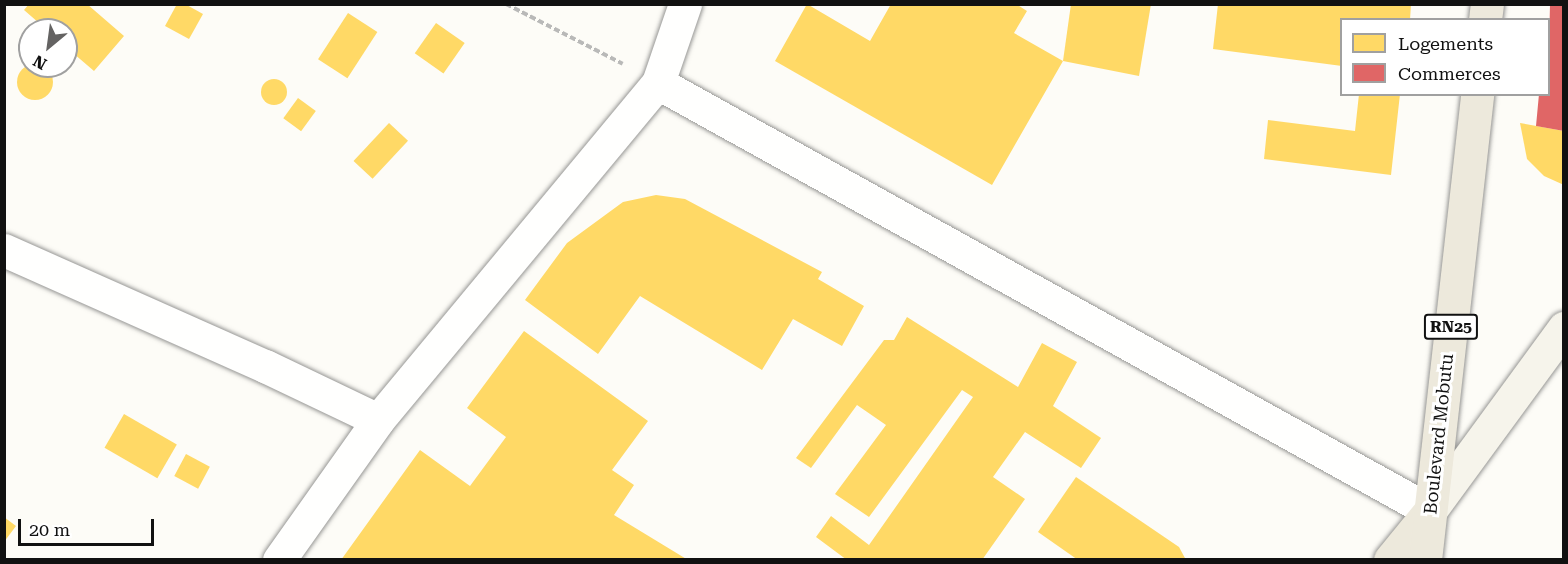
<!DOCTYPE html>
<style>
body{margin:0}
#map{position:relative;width:1568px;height:564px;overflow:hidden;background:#fdfcf7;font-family:"Roboto Serif",serif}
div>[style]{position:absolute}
.homes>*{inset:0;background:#ffd966;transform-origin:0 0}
.round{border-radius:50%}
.shops>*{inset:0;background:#e06666}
.path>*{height:4px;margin-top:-2px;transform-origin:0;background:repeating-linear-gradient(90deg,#b9b9b8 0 6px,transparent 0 9px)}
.roads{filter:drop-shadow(0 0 2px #979795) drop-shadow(0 0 2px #979795)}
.street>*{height:33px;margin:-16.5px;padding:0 16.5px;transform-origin:16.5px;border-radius:16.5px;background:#fffffe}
.secondary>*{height:33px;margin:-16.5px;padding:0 16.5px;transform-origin:16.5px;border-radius:16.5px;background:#f6f4eb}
.primary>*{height:33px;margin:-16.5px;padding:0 16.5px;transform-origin:16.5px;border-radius:16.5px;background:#ede9dc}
span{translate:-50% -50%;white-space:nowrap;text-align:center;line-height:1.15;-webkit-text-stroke:6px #fff;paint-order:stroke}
.shield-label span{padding:2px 4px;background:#fff;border:2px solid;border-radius:4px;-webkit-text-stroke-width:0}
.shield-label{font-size:16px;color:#111;font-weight:700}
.street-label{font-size:18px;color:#111}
.frame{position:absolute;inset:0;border:6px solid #111;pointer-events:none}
.legend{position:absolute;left:1340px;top:18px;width:210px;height:78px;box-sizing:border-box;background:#fff;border:2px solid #a0a0a0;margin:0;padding:8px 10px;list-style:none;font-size:18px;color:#111}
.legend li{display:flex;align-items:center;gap:12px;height:30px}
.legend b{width:30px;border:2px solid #a0a0a0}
.north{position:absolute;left:18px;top:18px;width:60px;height:60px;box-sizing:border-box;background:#fff;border:2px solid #a0a0a0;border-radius:50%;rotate:209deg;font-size:16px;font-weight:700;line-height:24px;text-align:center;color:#111}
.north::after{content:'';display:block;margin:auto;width:21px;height:27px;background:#646362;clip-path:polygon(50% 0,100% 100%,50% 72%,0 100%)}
.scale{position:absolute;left:18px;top:519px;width:136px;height:27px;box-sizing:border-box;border:3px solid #111;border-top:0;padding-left:8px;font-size:18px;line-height:21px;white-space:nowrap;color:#111;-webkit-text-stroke:4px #fff;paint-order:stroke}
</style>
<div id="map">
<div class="homes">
<div style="clip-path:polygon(29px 4px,87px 4px,124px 36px,94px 71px,66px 47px,66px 30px,47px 30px,24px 10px)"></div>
<div style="clip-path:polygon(177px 4px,185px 4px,203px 14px,189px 39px,165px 26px)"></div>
<div style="clip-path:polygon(807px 4px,870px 41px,891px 4px,1016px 4px,1027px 11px,1014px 33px,1063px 61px,992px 185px,775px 61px)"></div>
<div style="clip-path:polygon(1071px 4px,1151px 4px,1139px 76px,1063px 61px)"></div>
<div style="clip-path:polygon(1218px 4px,1411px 4px,1410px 20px,1342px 20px,1342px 66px,1213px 49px)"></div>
<div style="left:348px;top:13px;width:35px;height:55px;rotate:33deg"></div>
<div style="left:436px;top:23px;width:35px;height:37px;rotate:35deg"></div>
<div class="round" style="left:17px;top:64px;width:36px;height:36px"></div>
<div class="round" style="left:261px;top:79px;width:26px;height:26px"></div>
<div style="clip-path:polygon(1359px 94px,1400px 94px,1391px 175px,1264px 159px,1268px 120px,1355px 131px)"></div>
<div style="left:298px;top:98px;width:22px;height:25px;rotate:36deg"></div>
<div style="left:389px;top:123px;width:26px;height:52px;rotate:43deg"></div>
<div style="clip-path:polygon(1520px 123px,1564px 131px,1564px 185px,1544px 176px,1527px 159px)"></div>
<div style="clip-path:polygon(656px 195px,685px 199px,822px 272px,818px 279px,864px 306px,842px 346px,793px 319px,762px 370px,640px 296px,598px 354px,525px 300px,567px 243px,623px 202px)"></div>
<div style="clip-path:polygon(907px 317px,1018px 387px,1042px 343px,1077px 362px,1053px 406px,1101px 438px,1081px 468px,1025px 432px,993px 477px,1025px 499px,982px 560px,847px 560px,816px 537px,831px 516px,869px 545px,973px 397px,962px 390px,869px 517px,835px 494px,886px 425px,857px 405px,811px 468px,796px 458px,884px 340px,894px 340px)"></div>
<div style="clip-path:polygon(524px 331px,648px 421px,612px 470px,634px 485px,614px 515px,688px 560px,341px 560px,420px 450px,470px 486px,506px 437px,467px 408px)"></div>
<div style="left:124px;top:414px;width:61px;height:39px;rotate:30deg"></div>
<div style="left:186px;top:454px;width:27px;height:25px;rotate:28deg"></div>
<div style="clip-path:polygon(1076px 477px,1179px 547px,1186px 560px,1078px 560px,1038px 532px)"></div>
<div style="clip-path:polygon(4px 517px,16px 526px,4px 542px)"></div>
</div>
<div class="shops">
<div style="clip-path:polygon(1550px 4px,1564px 4px,1564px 131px,1536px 126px,1539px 94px,1548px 94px)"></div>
</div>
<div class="path">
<div style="left:506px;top:4px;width:131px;rotate:27.1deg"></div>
</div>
<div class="roads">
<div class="street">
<div style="left:685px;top:4px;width:83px;rotate:108.9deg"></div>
<div style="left:658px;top:83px;width:883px;rotate:29deg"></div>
<div style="left:4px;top:250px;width:286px;rotate:24deg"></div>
<div style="left:265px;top:366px;width:125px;rotate:25.5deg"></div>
<div style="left:279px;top:560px;width:171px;rotate:-54.7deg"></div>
<div style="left:378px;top:420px;width:438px;rotate:-50.3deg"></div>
</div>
<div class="secondary">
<div style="left:1430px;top:511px;width:227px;rotate:-53.8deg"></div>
</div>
<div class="primary">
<div style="left:1485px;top:20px;width:16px;rotate:-83deg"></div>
<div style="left:1390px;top:560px;width:63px;rotate:-50.8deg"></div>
<div style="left:1425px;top:560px;width:469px;rotate:-83.6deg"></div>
</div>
</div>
<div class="shield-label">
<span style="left:1451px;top:327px">RN25</span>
</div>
<div class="street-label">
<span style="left:1439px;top:434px;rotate:-84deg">Boulevard Mobutu</span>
</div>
<div class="frame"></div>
<ul class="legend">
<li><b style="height:16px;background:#ffd966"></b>Logements</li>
<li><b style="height:16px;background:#e06666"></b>Commerces</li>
</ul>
<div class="north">N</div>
<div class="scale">20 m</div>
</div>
